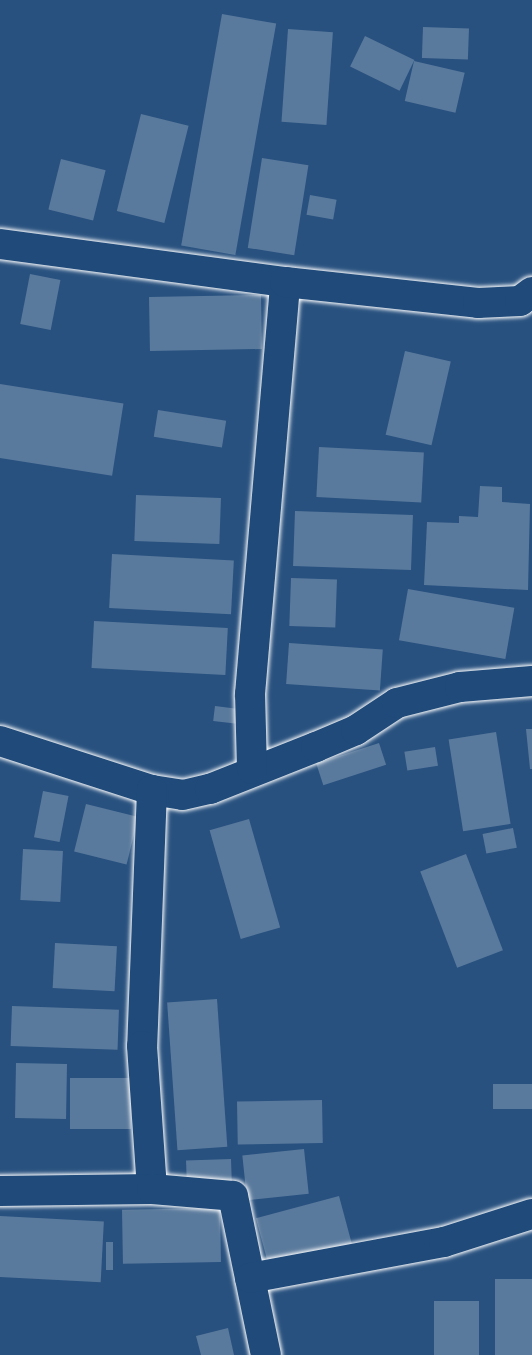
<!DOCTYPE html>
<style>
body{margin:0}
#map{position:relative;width:532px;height:1355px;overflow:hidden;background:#28517f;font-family:"Balsamiq Sans",sans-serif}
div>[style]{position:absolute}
.building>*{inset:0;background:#5a7a9d;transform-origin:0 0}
.roads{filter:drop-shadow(0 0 2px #fff) drop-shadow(0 0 2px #fff)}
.minor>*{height:30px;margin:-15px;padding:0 15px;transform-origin:15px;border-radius:15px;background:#1f4a7a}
span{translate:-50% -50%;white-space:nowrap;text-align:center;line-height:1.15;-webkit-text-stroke:5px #1f4a7a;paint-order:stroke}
</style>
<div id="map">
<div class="building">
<div style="left:222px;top:14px;width:55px;height:235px;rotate:10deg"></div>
<div style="left:423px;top:27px;width:46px;height:31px;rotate:2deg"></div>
<div style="left:288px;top:29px;width:45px;height:93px;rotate:4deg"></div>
<div style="left:365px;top:36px;width:55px;height:34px;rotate:26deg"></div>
<div style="left:414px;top:61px;width:52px;height:41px;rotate:13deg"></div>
<div style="left:141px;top:114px;width:49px;height:100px;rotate:14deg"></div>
<div style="left:262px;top:158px;width:47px;height:91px;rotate:9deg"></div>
<div style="left:61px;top:159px;width:46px;height:52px;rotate:14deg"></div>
<div style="left:310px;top:195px;width:27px;height:20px;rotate:10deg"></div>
<div style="left:30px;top:274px;width:31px;height:51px;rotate:11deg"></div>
<div style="left:261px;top:295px;width:54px;height:112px;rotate:89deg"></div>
<div style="left:405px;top:351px;width:47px;height:86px;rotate:13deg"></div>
<div style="left:0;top:384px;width:125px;height:73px;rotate:9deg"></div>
<div style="left:158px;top:410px;width:69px;height:27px;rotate:9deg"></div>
<div style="left:319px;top:447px;width:105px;height:50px;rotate:3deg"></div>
<div style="clip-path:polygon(480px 486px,502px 487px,502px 502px,530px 504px,528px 590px,424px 585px,427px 522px,459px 523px,459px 516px,478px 517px)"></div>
<div style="left:136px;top:495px;width:85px;height:46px;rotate:2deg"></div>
<div style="left:295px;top:511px;width:118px;height:55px;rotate:2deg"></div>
<div style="left:112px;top:554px;width:122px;height:54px;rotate:3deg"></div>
<div style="left:291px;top:578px;width:46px;height:48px;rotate:2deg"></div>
<div style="left:408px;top:589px;width:108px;height:52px;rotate:10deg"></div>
<div style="left:94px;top:621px;width:134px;height:47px;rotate:3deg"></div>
<div style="left:289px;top:643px;width:94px;height:41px;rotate:4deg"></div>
<div style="left:215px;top:706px;width:24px;height:15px;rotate:7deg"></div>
<div style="clip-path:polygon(526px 729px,532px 729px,532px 769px,530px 769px)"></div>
<div style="left:496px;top:732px;width:93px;height:48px;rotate:81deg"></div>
<div style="left:379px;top:743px;width:23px;height:66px;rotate:72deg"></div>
<div style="left:435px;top:747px;width:19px;height:31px;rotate:81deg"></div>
<div style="left:43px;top:791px;width:26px;height:47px;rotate:11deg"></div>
<div style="left:86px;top:804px;width:54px;height:49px;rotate:14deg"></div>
<div style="left:249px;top:819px;width:113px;height:41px;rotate:74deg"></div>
<div style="left:513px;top:828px;width:20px;height:31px;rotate:79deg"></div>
<div style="left:23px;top:849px;width:40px;height:51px;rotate:3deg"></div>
<div style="left:466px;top:854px;width:103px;height:49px;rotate:69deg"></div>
<div style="left:55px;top:943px;width:62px;height:45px;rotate:3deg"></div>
<div style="left:217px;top:999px;width:148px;height:50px;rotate:86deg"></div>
<div style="left:12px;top:1006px;width:107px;height:40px;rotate:2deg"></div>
<div style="left:16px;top:1063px;width:51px;height:55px;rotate:1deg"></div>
<div style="left:70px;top:1078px;width:61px;height:51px"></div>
<div style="left:532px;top:1084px;width:25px;height:39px;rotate:90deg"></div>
<div style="left:322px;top:1100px;width:43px;height:85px;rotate:89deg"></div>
<div style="left:304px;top:1149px;width:45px;height:62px;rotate:84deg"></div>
<div style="left:231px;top:1159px;width:30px;height:45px;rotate:88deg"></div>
<div style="left:339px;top:1196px;width:56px;height:86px;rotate:75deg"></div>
<div style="left:220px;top:1208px;width:54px;height:98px;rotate:89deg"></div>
<div style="left:0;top:1216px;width:104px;height:61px;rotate:3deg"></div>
<div style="left:106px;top:1242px;width:7px;height:28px"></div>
<div style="left:532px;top:1279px;width:76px;height:37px;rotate:90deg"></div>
<div style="left:434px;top:1301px;width:45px;height:54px"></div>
<div style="clip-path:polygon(228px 1328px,234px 1355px,201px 1355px,196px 1336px)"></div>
</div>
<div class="roads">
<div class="minor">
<div style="left:0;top:244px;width:288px;rotate:7.6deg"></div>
<div style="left:0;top:741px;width:160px;rotate:17.9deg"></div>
<div style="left:152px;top:790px;width:31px;rotate:9deg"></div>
<div style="left:183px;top:795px;width:28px;rotate:-13deg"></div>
<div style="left:210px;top:789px;width:114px;rotate:-21.6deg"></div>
<div style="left:316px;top:747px;width:43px;rotate:-23deg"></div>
<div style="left:356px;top:730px;width:49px;rotate:-33.4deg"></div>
<div style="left:397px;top:703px;width:65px;rotate:-14.3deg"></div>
<div style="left:460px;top:687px;width:72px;rotate:-4.8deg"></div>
<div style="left:252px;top:769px;width:75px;rotate:-91.5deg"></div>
<div style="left:250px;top:694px;width:413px;rotate:-85.1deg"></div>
<div style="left:285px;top:282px;width:194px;rotate:6.2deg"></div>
<div style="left:478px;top:303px;width:42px;rotate:-2.7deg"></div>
<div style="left:520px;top:301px;width:15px;rotate:-37deg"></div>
<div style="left:152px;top:790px;width:256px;rotate:92.2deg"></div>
<div style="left:142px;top:1046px;width:143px;rotate:86deg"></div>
<div style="left:0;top:1191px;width:152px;rotate:-0.8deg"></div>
<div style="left:152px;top:1189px;width:81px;rotate:4.9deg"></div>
<div style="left:233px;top:1196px;width:162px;rotate:78.3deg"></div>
<div style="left:250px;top:1278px;width:197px;rotate:-10.5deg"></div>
<div style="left:444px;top:1242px;width:92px;rotate:-17.7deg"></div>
</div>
</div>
</div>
